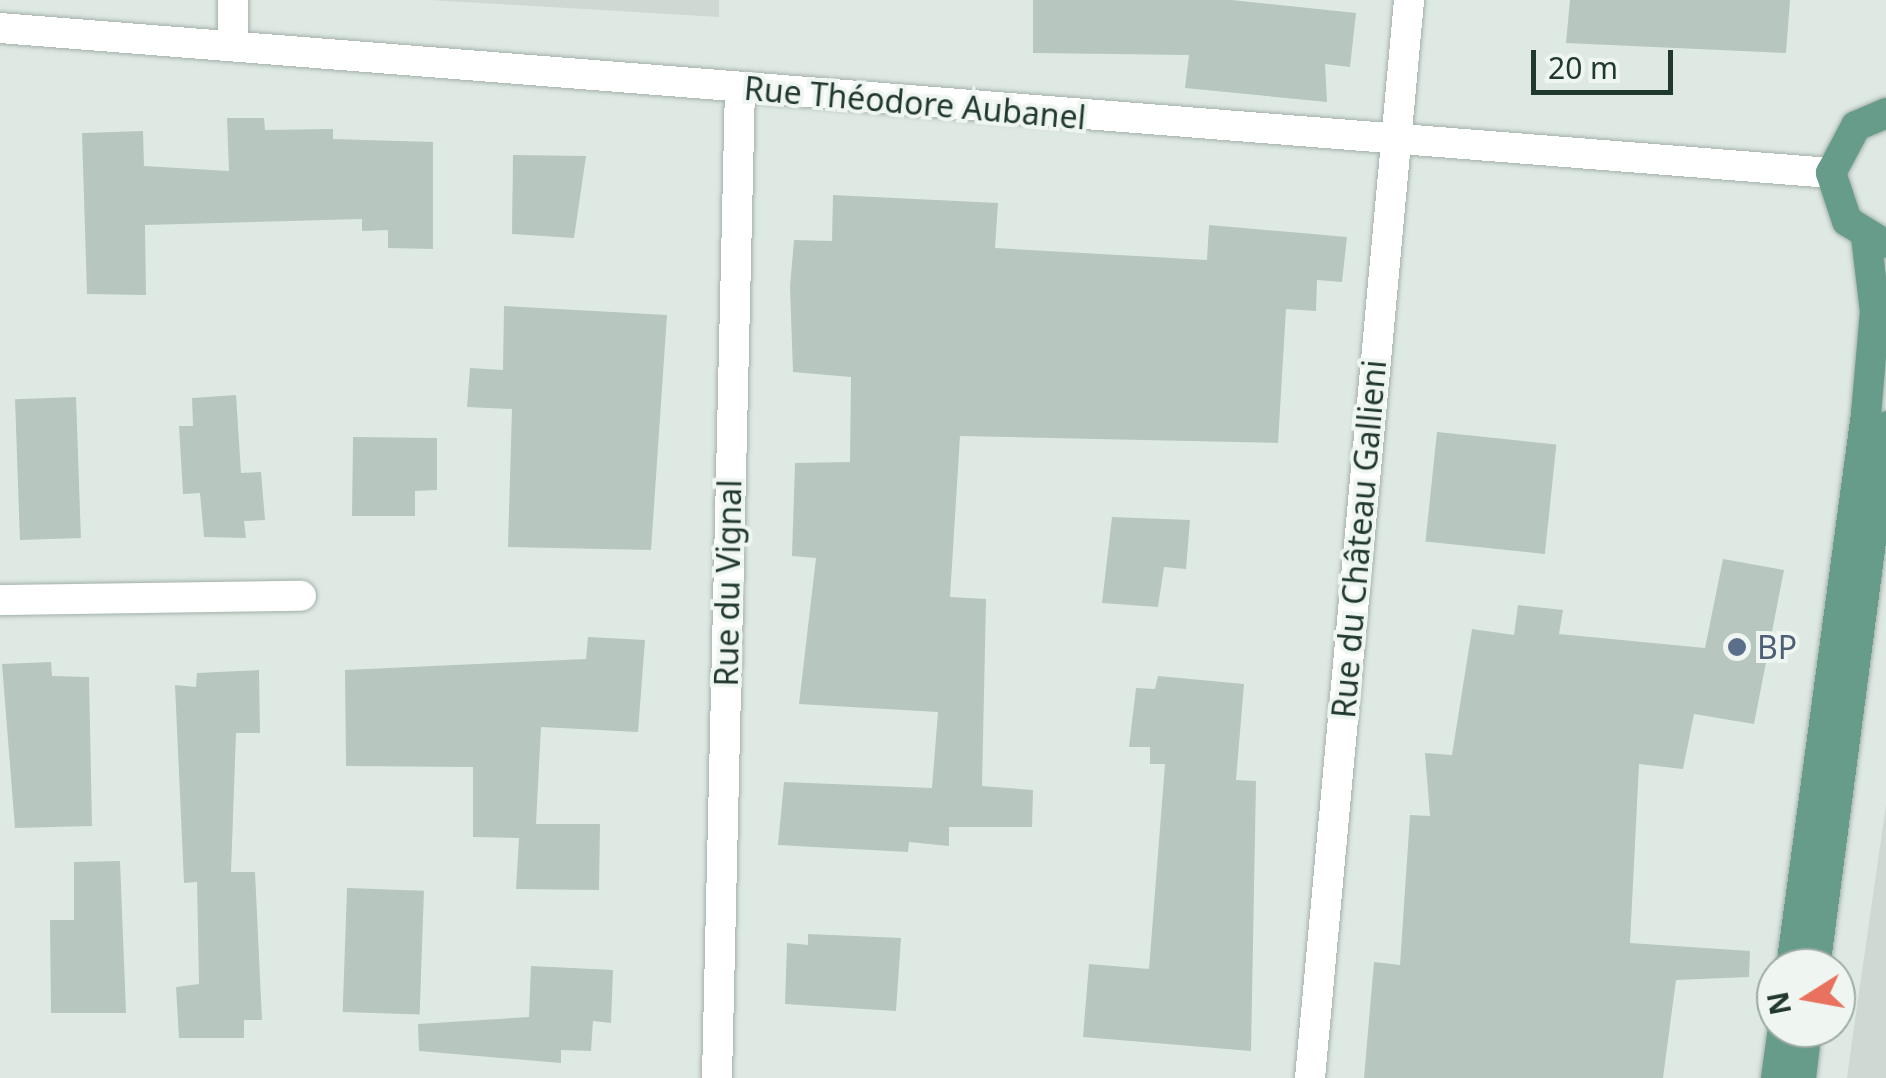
<!DOCTYPE html>
<meta charset="utf-8">
<style>
body{margin:0}
#map{position:relative;width:1886px;height:1078px;overflow:hidden;background:#dfe9e3;font-family:"Noto Sans",sans-serif}
div>[style]{position:absolute}
.built>*{inset:0;background:#cdd9d2}
.building>*{inset:0;background:#b7c6bf;transform-origin:0 0}
.roads{filter:drop-shadow(0 0 2px #a2b0a9) drop-shadow(0 0 2px #a2b0a9)}
.minor>*{height:30px;margin:-15px;padding:0 15px;transform-origin:15px;border-radius:15px;background:#fff}
.major>*{height:30px;margin:-15px;padding:0 15px;transform-origin:15px;border-radius:15px;background:#669c89}
.dots>*{width:28px;height:28px;translate:-50% -50%;box-sizing:border-box;border:5px solid #eff6f2;border-radius:50%}
span{translate:-50% -50%;white-space:nowrap;text-align:center;line-height:1.15;-webkit-text-stroke:8px #eff6f2;paint-order:stroke}
.street-label{font-size:32px;color:#21382f}
.service-label{font-size:32px;color:#4e5e75}
.left{translate:0 -50%;text-align:left}
.north{position:absolute;left:1756px;top:948px;width:100px;height:100px;box-sizing:border-box;background:#eff6f2;border:2px solid #9daaa4;border-radius:50%;rotate:259deg;font-size:28px;font-weight:700;line-height:40px;text-align:center;color:#21382f}
.north::after{content:'';display:block;margin:auto;width:35px;height:45px;background:#e8725d;clip-path:polygon(50% 0,100% 100%,50% 72%,0 100%)}
.scale{position:absolute;left:1531px;top:50px;width:142px;height:45px;box-sizing:border-box;border:5px solid #21382f;border-top:0;padding-left:12px;font-size:30px;line-height:35px;white-space:nowrap;color:#21382f;-webkit-text-stroke:8px #eff6f2;paint-order:stroke}
</style>
<div id="map">
<div class="built">
<div style="clip-path:polygon(430px 0,719px 0,719px 17px)"></div>
<div style="clip-path:polygon(1886px 805px,1886px 1078px,1847px 1078px,1852px 1041px)"></div>
</div>
<div class="building">
<div style="clip-path:polygon(1033px 0,1231px 0,1356px 13px,1350px 67px,1325px 64px,1327px 102px,1185px 88px,1189px 55px,1033px 53px)"></div>
<div style="clip-path:polygon(1570px 0,1790px 0,1786px 53px,1566px 43px)"></div>
<div style="clip-path:polygon(227px 118px,264px 118px,265px 130px,333px 129px,333px 139px,433px 142px,433px 249px,388px 248px,388px 230px,362px 231px,362px 219px,145px 225px,146px 295px,87px 294px,82px 133px,143px 131px,144px 166px,229px 171px)"></div>
<div style="clip-path:polygon(513px 155px,586px 156px,574px 238px,512px 234px)"></div>
<div style="clip-path:polygon(833px 195px,998px 203px,995px 248px,1207px 260px,1209px 225px,1347px 237px,1342px 282px,1317px 280px,1316px 311px,1286px 309px,1278px 443px,960px 436px,950px 597px,986px 599px,982px 786px,1033px 790px,1032px 827px,949px 827px,949px 846px,909px 842px,908px 852px,778px 845px,784px 782px,932px 788px,938px 712px,799px 704px,816px 558px,792px 556px,795px 463px,850px 462px,851px 377px,793px 372px,790px 287px,794px 240px,832px 241px)"></div>
<div style="clip-path:polygon(504px 306px,667px 315px,651px 550px,508px 547px,512px 409px,467px 407px,470px 368px,503px 370px)"></div>
<div style="clip-path:polygon(236px 395px,241px 473px,261px 472px,265px 520px,244px 521px,246px 538px,204px 537px,200px 493px,183px 494px,179px 426px,193px 426px,192px 398px)"></div>
<div style="left:76px;top:397px;width:141px;height:61px;rotate:88deg"></div>
<div style="left:1437px;top:432px;width:120px;height:110px;rotate:6deg"></div>
<div style="clip-path:polygon(353px 437px,437px 438px,437px 490px,415px 491px,415px 516px,352px 516px)"></div>
<div style="clip-path:polygon(1112px 517px,1190px 520px,1186px 569px,1164px 567px,1158px 607px,1102px 603px)"></div>
<div style="clip-path:polygon(1723px 559px,1784px 570px,1754px 724px,1694px 714px,1683px 769px,1639px 764px,1630px 943px,1750px 951px,1749px 977px,1676px 980px,1663px 1078px,1364px 1078px,1374px 962px,1400px 965px,1410px 815px,1430px 816px,1425px 753px,1452px 755px,1472px 629px,1514px 635px,1518px 605px,1563px 610px,1559px 634px,1705px 648px)"></div>
<div style="clip-path:polygon(588px 637px,645px 640px,638px 732px,541px 727px,536px 824px,600px 824px,599px 890px,516px 889px,519px 838px,473px 837px,473px 767px,346px 766px,345px 670px,586px 659px)"></div>
<div style="clip-path:polygon(51px 662px,52px 676px,89px 677px,92px 826px,15px 828px,2px 664px)"></div>
<div style="clip-path:polygon(259px 670px,260px 733px,236px 733px,231px 872px,255px 872px,262px 1020px,244px 1020px,244px 1038px,179px 1038px,176px 987px,199px 984px,197px 882px,184px 883px,175px 685px,196px 687px,197px 673px)"></div>
<div style="clip-path:polygon(1158px 676px,1244px 684px,1236px 780px,1256px 781px,1251px 1051px,1083px 1037px,1089px 964px,1149px 969px,1165px 764px,1150px 764px,1150px 747px,1129px 747px,1136px 688px,1155px 689px)"></div>
<div style="clip-path:polygon(120px 861px,126px 1013px,51px 1013px,50px 920px,74px 920px,74px 862px)"></div>
<div style="left:347px;top:888px;width:77px;height:124px;rotate:2deg"></div>
<div style="clip-path:polygon(808px 934px,901px 938px,896px 1011px,785px 1004px,787px 943px,808px 945px)"></div>
<div style="clip-path:polygon(531px 966px,613px 970px,611px 1023px,593px 1021px,591px 1051px,561px 1050px,561px 1063px,419px 1051px,418px 1024px,529px 1017px)"></div>
</div>
<div class="roads">
<div class="minor">
<div style="left:0;top:28px;width:1837px;rotate:4.53deg"></div>
<div style="left:233px;top:45px;width:45px;rotate:-90deg"></div>
<div style="left:0;top:600px;width:301px;rotate:-0.8deg"></div>
<div style="left:717px;top:1078px;width:991px;rotate:-88.67deg"></div>
<div style="left:1310px;top:1078px;width:1083px;rotate:-84.75deg"></div>
</div>
<div class="major">
<div style="left:1883px;top:243px;width:42px;rotate:-148.6deg"></div>
<div style="left:1847px;top:221px;width:51px;rotate:-108.4deg"></div>
<div style="left:1831px;top:173px;width:53px;rotate:-62deg"></div>
<div style="left:1856px;top:126px;width:33px;rotate:-23deg"></div>
<div style="left:1791px;top:968px;width:559px;rotate:-82.29deg"></div>
<div style="left:1866px;top:414px;width:102px;rotate:-85deg"></div>
<div style="left:1875px;top:312px;width:77px;rotate:-96.8deg"></div>
<div style="left:1815px;top:968px;width:546px;rotate:-82.52deg"></div>
<div style="left:1776px;top:1078px;width:50px;rotate:-82deg"></div>
<div style="left:1801px;top:1078px;width:50px;rotate:-83.2deg"></div>
</div>
</div>
<div class="dots">
<div style="left:1737px;top:647px;background:#5c6f8a"></div>
</div>
<div class="street-label">
<span style="left:915px;top:103px;rotate:5deg">Rue Théodore Aubanel</span>
<span style="left:1359px;top:539px;rotate:-85deg">Rue du Château Gallieni</span>
<span style="left:728px;top:583px;rotate:-89deg">Rue du Vignal</span>
</div>
<div class="service-label">
<span class="left" style="left:1757px;top:647px">BP</span>
</div>
<div class="north">N</div>
<div class="scale">20 m</div>
</div>
